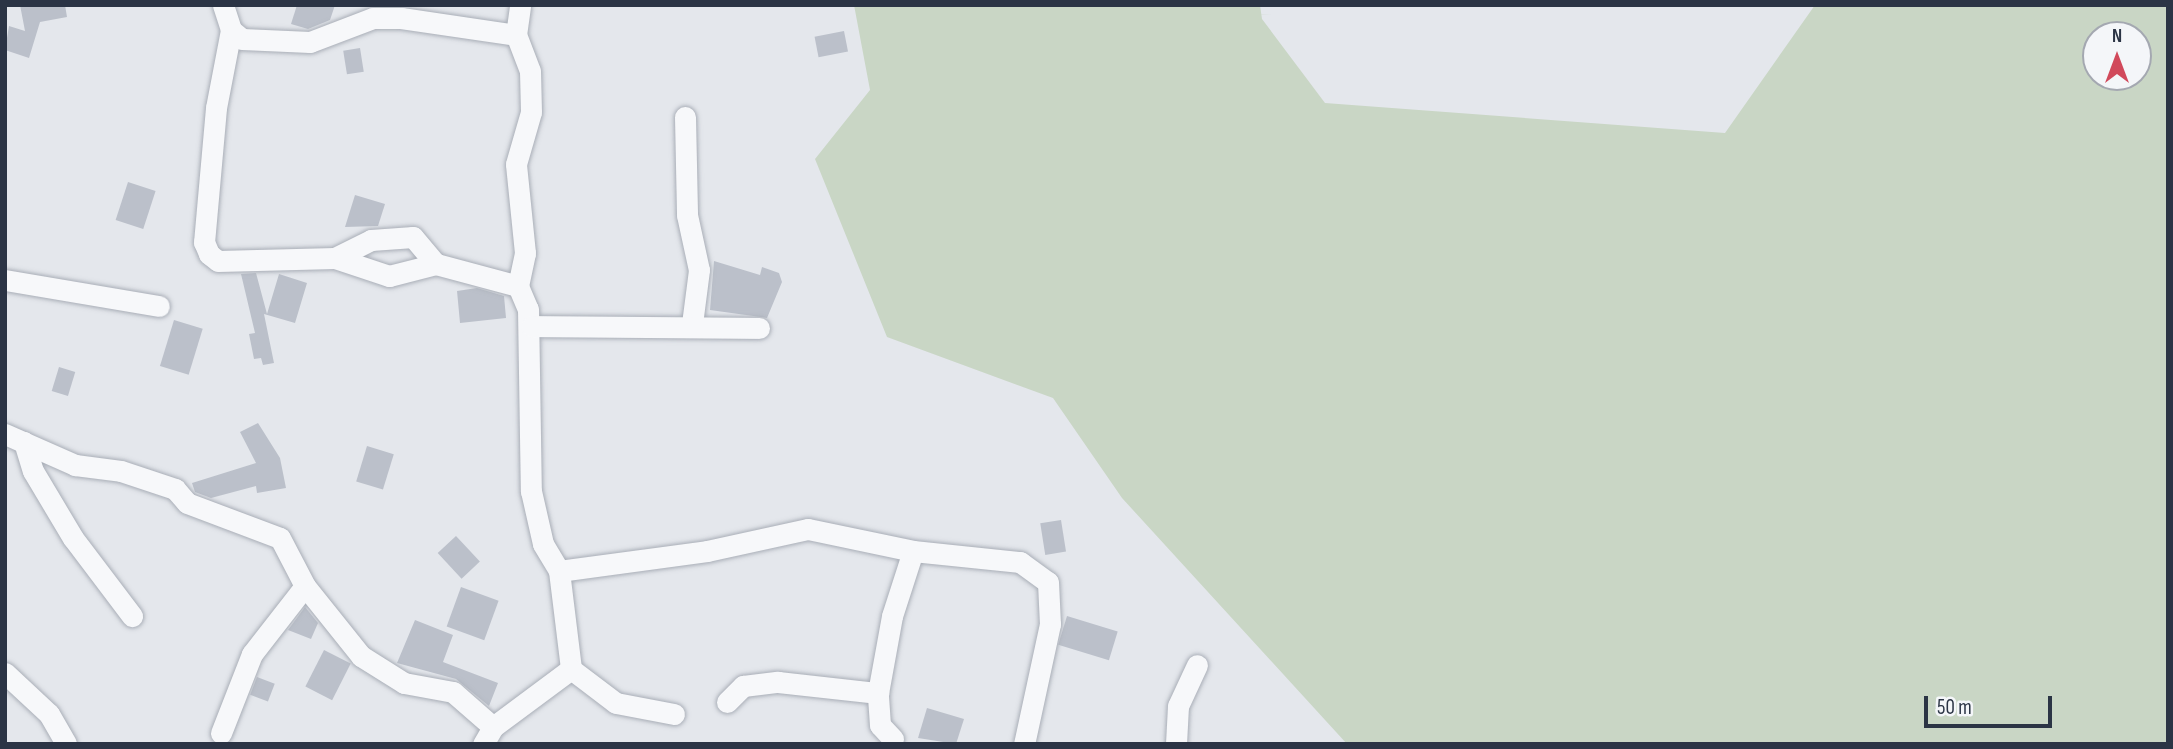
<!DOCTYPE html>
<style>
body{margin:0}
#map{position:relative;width:2173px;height:749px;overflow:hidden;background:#e4e7ec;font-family:"Sofia Sans Condensed",sans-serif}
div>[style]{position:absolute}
.green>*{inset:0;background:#c9d6c5}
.building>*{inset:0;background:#bbc0ca;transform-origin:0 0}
.roads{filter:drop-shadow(0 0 2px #a9aeb7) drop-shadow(0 0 2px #a9aeb7)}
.minor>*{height:21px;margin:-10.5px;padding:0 10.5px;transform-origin:10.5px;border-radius:10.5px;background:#f7f8fa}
span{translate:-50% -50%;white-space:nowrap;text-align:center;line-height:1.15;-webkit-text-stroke:5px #f4f6f9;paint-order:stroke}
.frame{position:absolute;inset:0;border:7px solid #2b3445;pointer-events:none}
.north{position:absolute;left:2082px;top:21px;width:70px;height:70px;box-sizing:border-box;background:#f4f6f9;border:2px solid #a4a8b1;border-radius:50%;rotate:0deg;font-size:19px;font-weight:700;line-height:28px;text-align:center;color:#2b3445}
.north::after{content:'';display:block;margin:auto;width:24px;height:32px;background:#d1495b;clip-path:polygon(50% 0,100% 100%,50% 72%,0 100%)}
.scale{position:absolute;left:1924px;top:696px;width:128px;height:32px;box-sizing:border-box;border:4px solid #2b3445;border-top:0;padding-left:9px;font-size:21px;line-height:24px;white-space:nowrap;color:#2b3445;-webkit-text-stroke:5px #f4f6f9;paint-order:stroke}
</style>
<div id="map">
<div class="green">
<div style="clip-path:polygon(evenodd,854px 5px,1260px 5px,1262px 19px,1325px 103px,1725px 133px,1815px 5px,2168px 5px,2168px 744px,1347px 744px,1122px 498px,1053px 398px,887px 337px,815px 159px,870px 90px,854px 5px,2096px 35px,2138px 35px,2138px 77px,2096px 77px,2096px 35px)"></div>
</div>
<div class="building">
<div style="clip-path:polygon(20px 5px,65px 5px,67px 17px,40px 22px,29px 58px,5px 50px,9px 26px,25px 31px)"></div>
<div style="clip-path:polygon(297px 5px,335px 5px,330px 20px,308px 29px,291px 24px)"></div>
<div style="left:844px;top:31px;width:21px;height:30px;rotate:79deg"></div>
<div style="left:360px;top:48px;width:24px;height:17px;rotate:81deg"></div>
<div style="left:128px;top:182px;width:29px;height:40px;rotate:18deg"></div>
<div style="clip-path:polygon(355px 195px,385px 204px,378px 226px,345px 227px)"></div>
<div style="clip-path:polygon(714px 261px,760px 275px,762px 267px,779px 273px,782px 282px,767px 318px,710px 310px)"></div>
<div style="clip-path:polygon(256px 273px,267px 314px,279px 274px,307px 283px,295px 323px,264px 314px,274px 363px,263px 365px,261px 358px,254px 359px,249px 334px,255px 333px,241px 274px)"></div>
<div style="clip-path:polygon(477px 288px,504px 296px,506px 318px,460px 323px,457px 291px)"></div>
<div style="left:174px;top:320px;width:30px;height:48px;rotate:17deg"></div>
<div style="left:59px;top:367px;width:17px;height:25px;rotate:17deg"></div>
<div style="clip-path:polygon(258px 423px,280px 458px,286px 488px,257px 493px,256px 486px,211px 498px,195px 492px,192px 483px,256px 463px,240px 432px)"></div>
<div style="left:367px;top:446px;width:28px;height:37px;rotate:17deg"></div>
<div style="left:1061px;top:520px;width:32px;height:21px;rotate:81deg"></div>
<div style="left:456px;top:536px;width:35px;height:25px;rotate:47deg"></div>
<div style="left:461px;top:587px;width:40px;height:42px;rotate:20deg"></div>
<div style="clip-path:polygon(305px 607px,318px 623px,311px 639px,288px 630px)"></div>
<div style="left:1067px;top:616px;width:53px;height:30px;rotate:17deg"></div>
<div style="clip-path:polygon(415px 620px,453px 635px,443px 662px,498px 683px,489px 706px,456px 679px,397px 663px)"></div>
<div style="left:324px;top:650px;width:30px;height:41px;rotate:27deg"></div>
<div style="left:257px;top:677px;width:19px;height:19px;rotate:21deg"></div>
<div style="clip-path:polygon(927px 708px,964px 719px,956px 744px,918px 738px)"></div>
</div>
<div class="roads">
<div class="minor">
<div style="left:223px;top:5px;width:26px;rotate:72deg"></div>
<div style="left:231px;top:30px;width:79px;rotate:100.9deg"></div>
<div style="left:216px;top:108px;width:135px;rotate:95.1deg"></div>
<div style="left:204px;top:242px;width:13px;rotate:67deg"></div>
<div style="left:209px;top:254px;width:11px;rotate:38deg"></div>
<div style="left:218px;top:261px;width:117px;rotate:-1.5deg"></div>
<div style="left:335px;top:258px;width:40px;rotate:-26.6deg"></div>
<div style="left:371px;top:240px;width:42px;rotate:-4.1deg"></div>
<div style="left:413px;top:237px;width:35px;rotate:50deg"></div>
<div style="left:436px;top:264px;width:85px;rotate:15deg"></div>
<div style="left:518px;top:286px;width:25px;rotate:67deg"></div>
<div style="left:528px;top:309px;width:182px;rotate:89.1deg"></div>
<div style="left:531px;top:491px;width:54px;rotate:77.2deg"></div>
<div style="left:543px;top:544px;width:31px;rotate:59deg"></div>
<div style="left:559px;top:571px;width:99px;rotate:83deg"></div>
<div style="left:571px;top:669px;width:97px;rotate:143.4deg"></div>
<div style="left:493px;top:727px;width:20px;rotate:120deg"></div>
<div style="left:231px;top:30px;width:14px;rotate:39deg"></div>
<div style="left:242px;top:39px;width:68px;rotate:2.5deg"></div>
<div style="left:310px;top:42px;width:67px;rotate:-20.9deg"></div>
<div style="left:373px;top:18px;width:28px"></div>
<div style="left:401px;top:18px;width:116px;rotate:8.4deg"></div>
<div style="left:685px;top:117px;width:98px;rotate:88.8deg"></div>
<div style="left:687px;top:215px;width:56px;rotate:77.7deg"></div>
<div style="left:699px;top:270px;width:54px;rotate:97.4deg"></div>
<div style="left:335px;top:258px;width:57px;rotate:18.4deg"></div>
<div style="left:389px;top:276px;width:49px;rotate:-14.3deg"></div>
<div style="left:5px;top:280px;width:156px;rotate:9.6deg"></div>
<div style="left:518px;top:286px;width:34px;rotate:-78deg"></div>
<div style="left:525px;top:253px;width:89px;rotate:-95.8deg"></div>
<div style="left:516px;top:164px;width:54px;rotate:-73.9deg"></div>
<div style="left:531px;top:112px;width:41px;rotate:-91.4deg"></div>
<div style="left:530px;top:71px;width:39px;rotate:-111deg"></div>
<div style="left:516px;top:35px;width:30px;rotate:-82deg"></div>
<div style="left:532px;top:326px;width:227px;rotate:0.5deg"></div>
<div style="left:5px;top:434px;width:77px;rotate:23.9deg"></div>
<div style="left:75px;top:465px;width:46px;rotate:7.4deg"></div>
<div style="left:121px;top:471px;width:57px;rotate:18.4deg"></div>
<div style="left:175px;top:489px;width:18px;rotate:49deg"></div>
<div style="left:187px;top:503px;width:99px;rotate:20.6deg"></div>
<div style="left:280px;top:538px;width:54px;rotate:62.5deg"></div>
<div style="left:305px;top:586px;width:90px;rotate:51.3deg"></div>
<div style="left:361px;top:656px;width:51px;rotate:32.1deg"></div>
<div style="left:404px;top:683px;width:50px;rotate:10.4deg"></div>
<div style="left:453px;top:692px;width:53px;rotate:41.2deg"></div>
<div style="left:24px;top:442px;width:30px;rotate:73deg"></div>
<div style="left:33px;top:471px;width:78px;rotate:59.2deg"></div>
<div style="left:73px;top:538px;width:98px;rotate:52.9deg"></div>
<div style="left:559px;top:571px;width:149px;rotate:-7.7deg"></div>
<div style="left:707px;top:551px;width:103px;rotate:-12.3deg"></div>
<div style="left:808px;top:529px;width:107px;rotate:11.8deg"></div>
<div style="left:913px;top:551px;width:108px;rotate:5.9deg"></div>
<div style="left:1020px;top:562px;width:34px;rotate:36deg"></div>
<div style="left:1048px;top:582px;width:42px;rotate:87.3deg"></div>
<div style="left:1050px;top:624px;width:123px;rotate:102.2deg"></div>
<div style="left:571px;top:669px;width:56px;rotate:37.1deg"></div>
<div style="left:616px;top:703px;width:59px;rotate:10.7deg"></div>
<div style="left:5px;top:673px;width:60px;rotate:43deg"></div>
<div style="left:49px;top:714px;width:34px;rotate:60deg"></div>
<div style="left:727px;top:702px;width:23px;rotate:-45deg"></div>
<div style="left:743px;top:686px;width:35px;rotate:-7deg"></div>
<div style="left:778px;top:682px;width:101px;rotate:6.3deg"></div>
<div style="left:221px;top:733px;width:85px;rotate:-68.6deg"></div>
<div style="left:252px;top:654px;width:86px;rotate:-52.1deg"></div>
<div style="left:893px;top:739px;width:19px;rotate:-133deg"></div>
<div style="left:880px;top:725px;width:32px;rotate:-94deg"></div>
<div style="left:878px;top:693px;width:78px;rotate:-79.7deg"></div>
<div style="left:892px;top:616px;width:68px;rotate:-72.1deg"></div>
<div style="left:1176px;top:744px;width:38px;rotate:-87deg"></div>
<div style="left:1178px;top:706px;width:45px;rotate:-65.1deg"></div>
</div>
</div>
<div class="frame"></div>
<div class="north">N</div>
<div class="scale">50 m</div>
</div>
